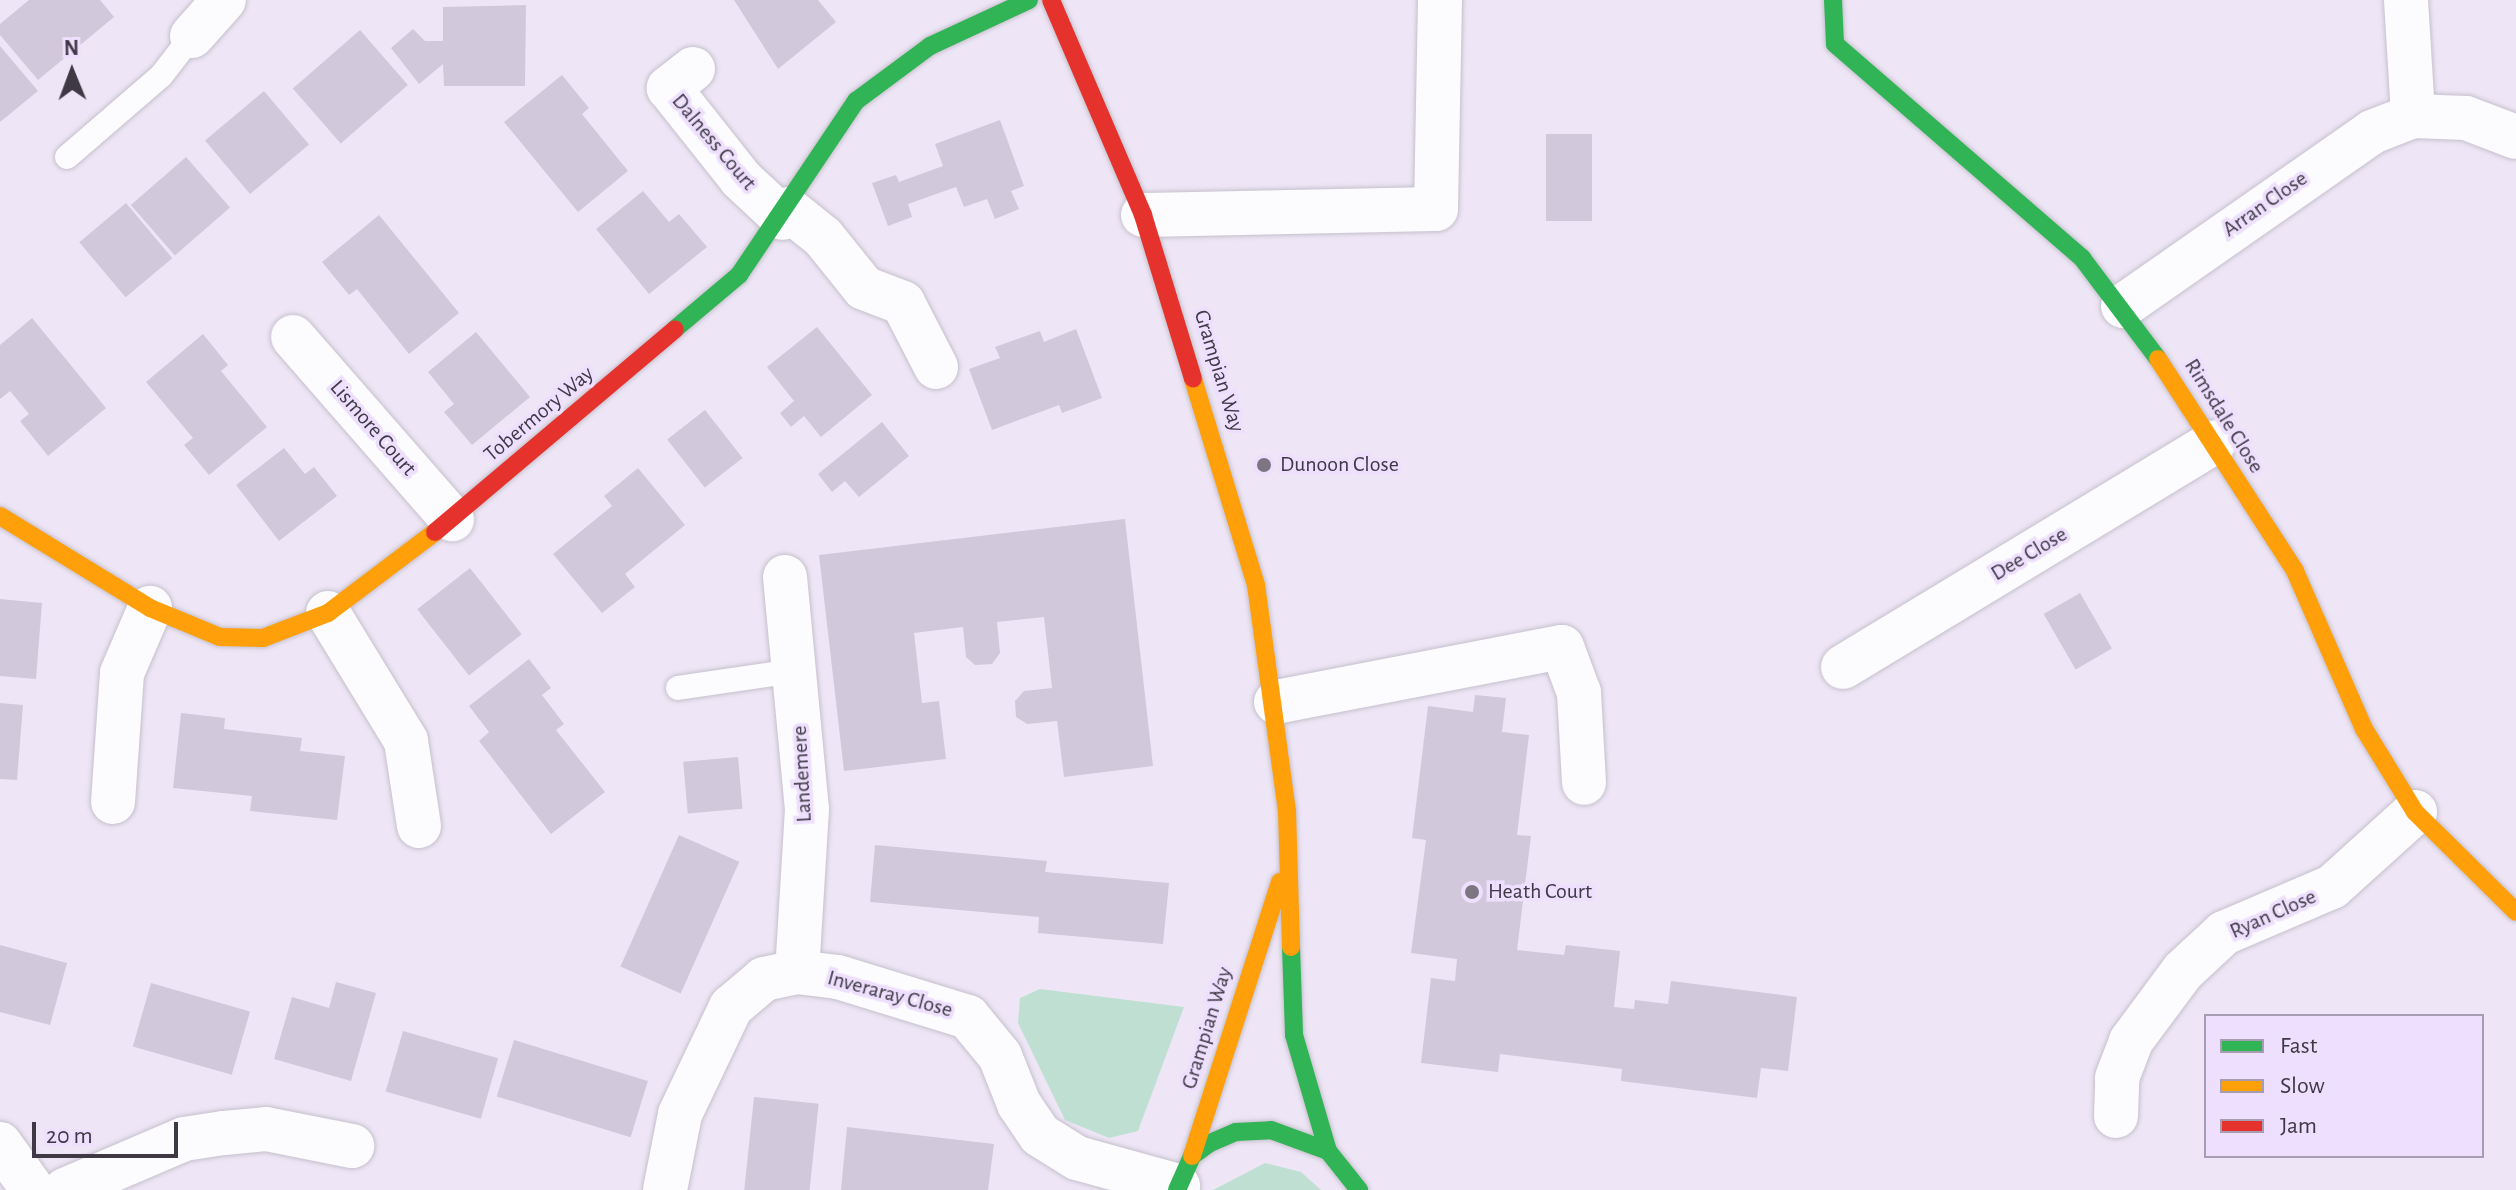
<!DOCTYPE html>
<style>
body{margin:0}
#map{position:relative;width:2516px;height:1190px;overflow:hidden;background:#eee6f6;font-family:"Alegreya Sans",sans-serif}
div>[style]{position:absolute}
.green>*{inset:0;background:#c0dfd3}
.building>*{inset:0;background:#d1c8dc;transform-origin:0 0}
.roads{filter:drop-shadow(0 0 2px #c6c0cc) drop-shadow(0 0 2px #c6c0cc)}
.lane>*{height:24px;margin:-12px;padding:0 12px;transform-origin:12px;border-radius:12px;background:#fcfbfe}
.street>*{height:44px;margin:-22px;padding:0 22px;transform-origin:22px;border-radius:22px;background:#fcfbfe}
.fast>*{height:18px;margin:-9px;padding:0 9px;transform-origin:9px;border-radius:9px;background:#30b455}
.slow>*{height:18px;margin:-9px;padding:0 9px;transform-origin:9px;border-radius:9px;background:#ff9f0a}
.jam>*{height:18px;margin:-9px;padding:0 9px;transform-origin:9px;border-radius:9px;background:#e5322d}
.dots>*{width:22px;height:22px;translate:-50% -50%;box-sizing:border-box;border:4px solid #eddffd;border-radius:50%}
span{translate:-50% -50%;white-space:nowrap;text-align:center;line-height:1.15;-webkit-text-stroke:7px #eddffd;paint-order:stroke}
.street-label{font-size:22px;color:#3e3945}
.poi-label{font-size:22px;color:#3e3945}
.left{translate:0 -50%;text-align:left}
.legend{position:absolute;left:2204px;top:1014px;width:280px;height:144px;box-sizing:border-box;background:#eddffd;border:2px solid #a79db3;margin:0;padding:10px 14px;list-style:none;font-size:24px;color:#3e3945}
.legend li{display:flex;align-items:center;gap:16px;height:40px}
.legend b{width:40px;border:2px solid #a79db3}
.north{position:absolute;left:32px;top:32px;width:80px;height:80px;-webkit-text-stroke:6px #eddffd;paint-order:stroke;rotate:359deg;font-size:22px;font-weight:700;line-height:32px;text-align:center;color:#3e3945}
.north::after{content:'';display:block;margin:auto;width:28px;height:36px;background:#3e3945;clip-path:polygon(50% 0,100% 100%,50% 72%,0 100%)}
.scale{position:absolute;left:32px;top:1122px;width:146px;height:36px;box-sizing:border-box;border:4px solid #3e3945;border-top:0;padding-left:10px;font-size:24px;line-height:28px;white-space:nowrap;color:#3e3945;-webkit-text-stroke:6px #eddffd;paint-order:stroke}
</style>
<div id="map">
<div class="green">
<div style="clip-path:polygon(1040px 989px,1184px 1007px,1138px 1131px,1109px 1138px,1065px 1120px,1018px 1023px,1020px 998px)"></div>
<div style="clip-path:polygon(1265px 1163px,1301px 1172px,1321px 1190px,1213px 1190px)"></div>
</div>
<div class="building">
<div style="clip-path:polygon(29px 0,100px 0,114px 17px,38px 80px,0 35px,0 24px)"></div>
<div style="clip-path:polygon(734px 0,818px 0,836px 22px,778px 69px)"></div>
<div style="clip-path:polygon(526px 5px,525px 86px,444px 86px,443px 64px,419px 84px,391px 48px,413px 29px,425px 41px,443px 41px,443px 7px)"></div>
<div style="left:360px;top:30px;width:73px;height:89px;rotate:49deg"></div>
<div style="clip-path:polygon(0 46px,38px 91px,0 122px)"></div>
<div style="clip-path:polygon(562px 75px,589px 108px,582px 114px,628px 171px,578px 212px,504px 122px)"></div>
<div style="left:264px;top:91px;width:70px;height:77px;rotate:50deg"></div>
<div style="clip-path:polygon(1000px 120px,1024px 186px,1011px 191px,1019px 209px,995px 219px,987px 199px,964px 207px,956px 187px,908px 204px,912px 217px,888px 226px,872px 183px,896px 175px,899px 182px,943px 166px,935px 144px)"></div>
<div style="left:1546px;top:134px;width:46px;height:87px"></div>
<div style="left:186px;top:157px;width:67px;height:73px;rotate:49deg"></div>
<div style="clip-path:polygon(643px 191px,669px 222px,679px 214px,707px 247px,649px 294px,596px 229px)"></div>
<div style="left:126px;top:203px;width:72px;height:61px;rotate:50deg"></div>
<div style="clip-path:polygon(379px 215px,459px 313px,409px 354px,357px 289px,349px 295px,322px 262px)"></div>
<div style="clip-path:polygon(32px 318px,106px 408px,48px 456px,20px 421px,29px 414px,10px 391px,0 399px,0 345px)"></div>
<div style="clip-path:polygon(817px 327px,872px 395px,821px 437px,804px 416px,791px 427px,780px 413px,794px 401px,767px 367px)"></div>
<div style="clip-path:polygon(1076px 329px,1102px 398px,1062px 413px,1059px 405px,992px 430px,969px 369px,1000px 358px,995px 347px,1040px 331px,1044px 342px)"></div>
<div style="clip-path:polygon(476px 332px,530px 397px,472px 445px,444px 412px,454px 404px,428px 372px)"></div>
<div style="clip-path:polygon(203px 334px,228px 365px,221px 371px,267px 427px,209px 475px,184px 445px,193px 438px,146px 382px)"></div>
<div style="left:705px;top:410px;width:61px;height:48px;rotate:52deg"></div>
<div style="clip-path:polygon(882px 422px,909px 456px,859px 497px,845px 481px,832px 492px,818px 474px)"></div>
<div style="clip-path:polygon(284px 448px,305px 474px,314px 467px,337px 496px,279px 541px,236px 485px)"></div>
<div style="clip-path:polygon(638px 468px,685px 525px,625px 574px,635px 587px,602px 613px,553px 554px,612px 506px,604px 496px)"></div>
<div style="clip-path:polygon(1125px 519px,1153px 766px,1064px 777px,1057px 721px,1027px 724px,1016px 717px,1015px 701px,1024px 691px,1052px 688px,1044px 617px,997px 622px,1000px 653px,992px 664px,975px 665px,966px 657px,963px 627px,914px 633px,922px 703px,939px 701px,946px 759px,844px 771px,819px 555px)"></div>
<div style="left:470px;top:568px;width:84px;height:67px;rotate:52deg"></div>
<div style="left:2080px;top:593px;width:64px;height:42px;rotate:60deg"></div>
<div style="clip-path:polygon(0 599px,42px 603px,36px 679px,0 676px)"></div>
<div style="clip-path:polygon(529px 659px,551px 688px,542px 695px,564px 724px,556px 730px,605px 792px,551px 834px,479px 741px,489px 732px,469px 706px)"></div>
<div style="clip-path:polygon(1475px 695px,1506px 698px,1502px 732px,1529px 735px,1517px 835px,1531px 836px,1517px 950px,1564px 955px,1566px 945px,1620px 951px,1614px 1007px,1634px 1009px,1635px 1000px,1668px 1004px,1671px 981px,1797px 997px,1788px 1071px,1761px 1068px,1757px 1098px,1621px 1081px,1622px 1069px,1500px 1054px,1498px 1072px,1421px 1063px,1431px 978px,1455px 981px,1457px 959px,1411px 953px,1426px 840px,1412px 838px,1428px 706px,1473px 712px)"></div>
<div style="clip-path:polygon(0 703px,23px 705px,17px 780px,0 779px)"></div>
<div style="clip-path:polygon(181px 713px,225px 718px,224px 729px,302px 738px,300px 751px,345px 756px,337px 820px,250px 811px,252px 796px,173px 788px)"></div>
<div style="left:738px;top:757px;width:52px;height:55px;rotate:85deg"></div>
<div style="left:679px;top:835px;width:66px;height:144px;rotate:24deg"></div>
<div style="clip-path:polygon(875px 845px,1047px 861px,1045px 872px,1169px 883px,1163px 944px,1038px 933px,1039px 917px,870px 902px)"></div>
<div style="clip-path:polygon(0 945px,67px 963px,50px 1025px,0 1012px)"></div>
<div style="clip-path:polygon(336px 982px,376px 993px,351px 1081px,274px 1059px,292px 997px,329px 1008px)"></div>
<div style="left:151px;top:983px;width:103px;height:66px;rotate:16deg"></div>
<div style="left:403px;top:1031px;width:99px;height:63px;rotate:16deg"></div>
<div style="left:514px;top:1040px;width:140px;height:59px;rotate:17deg"></div>
<div style="left:754px;top:1097px;width:65px;height:94px;rotate:6deg"></div>
<div style="clip-path:polygon(847px 1127px,994px 1144px,988px 1190px,841px 1190px)"></div>
</div>
<div class="roads">
<div class="lane">
<div style="left:67px;top:157px;width:124px;rotate:-40.8deg"></div>
<div style="left:161px;top:76px;width:51px;rotate:-52.2deg"></div>
<div style="left:678px;top:688px;width:118px;rotate:-8.3deg"></div>
</div>
<div class="street">
<div style="left:2406px;top:0;width:116px;rotate:86.5deg"></div>
<div style="left:192px;top:36px;width:48px;rotate:-48.4deg"></div>
<div style="left:693px;top:69px;width:31px;rotate:142deg"></div>
<div style="left:669px;top:88px;width:116px;rotate:51.6deg"></div>
<div style="left:741px;top:179px;width:57px;rotate:42.9deg"></div>
<div style="left:788px;top:209px;width:45px;rotate:38.7deg"></div>
<div style="left:823px;top:237px;width:65px;rotate:51.2deg"></div>
<div style="left:864px;top:288px;width:42px;rotate:21deg"></div>
<div style="left:903px;top:303px;width:72px;rotate:62.7deg"></div>
<div style="left:1143px;top:215px;width:293px;rotate:-1.2deg"></div>
<div style="left:1436px;top:209px;width:209px;rotate:-88.9deg"></div>
<div style="left:2123px;top:306px;width:304px;rotate:-34.9deg"></div>
<div style="left:2372px;top:132px;width:44px;rotate:-21.3deg"></div>
<div style="left:2413px;top:116px;width:53px;rotate:2.2deg"></div>
<div style="left:2466px;top:118px;width:53px;rotate:20.8deg"></div>
<div style="left:293px;top:337px;width:242px;rotate:48.9deg"></div>
<div style="left:785px;top:577px;width:233px;rotate:84.6deg"></div>
<div style="left:807px;top:809px;width:163px;rotate:93.5deg"></div>
<div style="left:328px;top:613px;width:150px;rotate:58.6deg"></div>
<div style="left:406px;top:741px;width:86px;rotate:81.3deg"></div>
<div style="left:1843px;top:667px;width:434px;rotate:-31.2deg"></div>
<div style="left:1276px;top:702px;width:291px;rotate:-10.9deg"></div>
<div style="left:1562px;top:647px;width:49px;rotate:69.7deg"></div>
<div style="left:1579px;top:693px;width:90px;rotate:86.8deg"></div>
<div style="left:113px;top:802px;width:129px;rotate:-86deg"></div>
<div style="left:122px;top:673px;width:71px;rotate:-66.7deg"></div>
<div style="left:2116px;top:1116px;width:38px;rotate:-88deg"></div>
<div style="left:2117px;top:1078px;width:40px;rotate:-69deg"></div>
<div style="left:2131px;top:1041px;width:87px;rotate:-53.4deg"></div>
<div style="left:2183px;top:971px;width:56px;rotate:-42.8deg"></div>
<div style="left:2224px;top:933px;width:117px;rotate:-23.1deg"></div>
<div style="left:2332px;top:887px;width:112px;rotate:-42.1deg"></div>
<div style="left:0;top:1144px;width:57px;rotate:54.3deg"></div>
<div style="left:65px;top:1190px;width:129px;rotate:-23.2deg"></div>
<div style="left:184px;top:1139px;width:40px;rotate:-8.5deg"></div>
<div style="left:224px;top:1133px;width:42px;rotate:-5.4deg"></div>
<div style="left:266px;top:1129px;width:88px;rotate:11.2deg"></div>
<div style="left:665px;top:1190px;width:77px;rotate:-78.8deg"></div>
<div style="left:680px;top:1114px;width:119px;rotate:-64.5deg"></div>
<div style="left:731px;top:1007px;width:43px;rotate:-40.3deg"></div>
<div style="left:764px;top:979px;width:34px;rotate:-12deg"></div>
<div style="left:797px;top:972px;width:41px;rotate:7deg"></div>
<div style="left:838px;top:977px;width:136px;rotate:17.1deg"></div>
<div style="left:968px;top:1017px;width:50px;rotate:50.6deg"></div>
<div style="left:1000px;top:1056px;width:52px;rotate:68.4deg"></div>
<div style="left:1019px;top:1104px;width:37px;rotate:56deg"></div>
<div style="left:1040px;top:1135px;width:44px;rotate:31.9deg"></div>
<div style="left:1077px;top:1158px;width:105px;rotate:15.5deg"></div>
</div>
<div class="fast">
<div style="left:1833px;top:0;width:44px;rotate:87.4deg"></div>
<div style="left:1835px;top:44px;width:327px;rotate:40.9deg"></div>
<div style="left:2082px;top:258px;width:126px;rotate:53deg"></div>
<div style="left:675px;top:329px;width:84px;rotate:-40.2deg"></div>
<div style="left:739px;top:275px;width:210px;rotate:-56.1deg"></div>
<div style="left:856px;top:101px;width:92px;rotate:-36.6deg"></div>
<div style="left:930px;top:46px;width:109px;rotate:-24.9deg"></div>
<div style="left:1291px;top:947px;width:88px;rotate:88deg"></div>
<div style="left:1294px;top:1035px;width:121px;rotate:73.7deg"></div>
<div style="left:1177px;top:1190px;width:37px;rotate:-66deg"></div>
<div style="left:1192px;top:1156px;width:22px;rotate:-36deg"></div>
<div style="left:1210px;top:1143px;width:28px;rotate:-23deg"></div>
<div style="left:1236px;top:1132px;width:35px;rotate:-3deg"></div>
<div style="left:1271px;top:1130px;width:61px;rotate:20.2deg"></div>
<div style="left:1328px;top:1151px;width:50px;rotate:51.5deg"></div>
</div>
<div class="slow">
<div style="left:2158px;top:359px;width:252px;rotate:57.1deg"></div>
<div style="left:2295px;top:571px;width:172px;rotate:66.4deg"></div>
<div style="left:2364px;top:729px;width:97px;rotate:58.4deg"></div>
<div style="left:2415px;top:812px;width:142px;rotate:44.7deg"></div>
<div style="left:1193px;top:379px;width:215px;rotate:73deg"></div>
<div style="left:1256px;top:585px;width:228px;rotate:82.2deg"></div>
<div style="left:1287px;top:811px;width:136px;rotate:88.3deg"></div>
<div style="left:0;top:516px;width:176px;rotate:31.5deg"></div>
<div style="left:150px;top:608px;width:76px;rotate:22.5deg"></div>
<div style="left:220px;top:637px;width:43px;rotate:1.3deg"></div>
<div style="left:263px;top:638px;width:70px;rotate:-21deg"></div>
<div style="left:328px;top:613px;width:134px;rotate:-37.1deg"></div>
<div style="left:1192px;top:1156px;width:288px;rotate:-72.2deg"></div>
</div>
<div class="jam">
<div style="left:1051px;top:0;width:234px;rotate:66.8deg"></div>
<div style="left:1143px;top:215px;width:171px;rotate:73deg"></div>
<div style="left:435px;top:532px;width:314px;rotate:-40.2deg"></div>
</div>
</div>
<div class="dots">
<div style="left:1264px;top:465px;background:#7c7683"></div>
<div style="left:1472px;top:892px;background:#7c7683"></div>
</div>
<div class="street-label">
<span style="left:714px;top:142px;rotate:50deg">Dalness Court</span>
<span style="left:2265px;top:204px;rotate:-35deg">Arran Close</span>
<span style="left:1219px;top:371px;rotate:73deg">Grampian Way</span>
<span style="left:539px;top:414px;rotate:-40deg">Tobermory Way</span>
<span style="left:2224px;top:416px;rotate:58deg">Rimsdale Close</span>
<span style="left:373px;top:428px;rotate:49deg">Lismore Court</span>
<span style="left:2029px;top:554px;rotate:-31deg">Dee Close</span>
<span style="left:802px;top:774px;rotate:-93deg">Landemere</span>
<span style="left:2273px;top:914px;rotate:-24deg">Ryan Close</span>
<span style="left:890px;top:994px;rotate:15deg">Inveraray Close</span>
<span style="left:1207px;top:1028px;rotate:-73deg">Grampian Way</span>
</div>
<div class="poi-label">
<span class="left" style="left:1280px;top:465px">Dunoon Close</span>
<span class="left" style="left:1488px;top:892px">Heath Court</span>
</div>
<ul class="legend">
<li><b style="height:10px;background:#30b455"></b>Fast</li>
<li><b style="height:10px;background:#ff9f0a"></b>Slow</li>
<li><b style="height:10px;background:#e5322d"></b>Jam</li>
</ul>
<div class="north">N</div>
<div class="scale">20 m</div>
</div>
